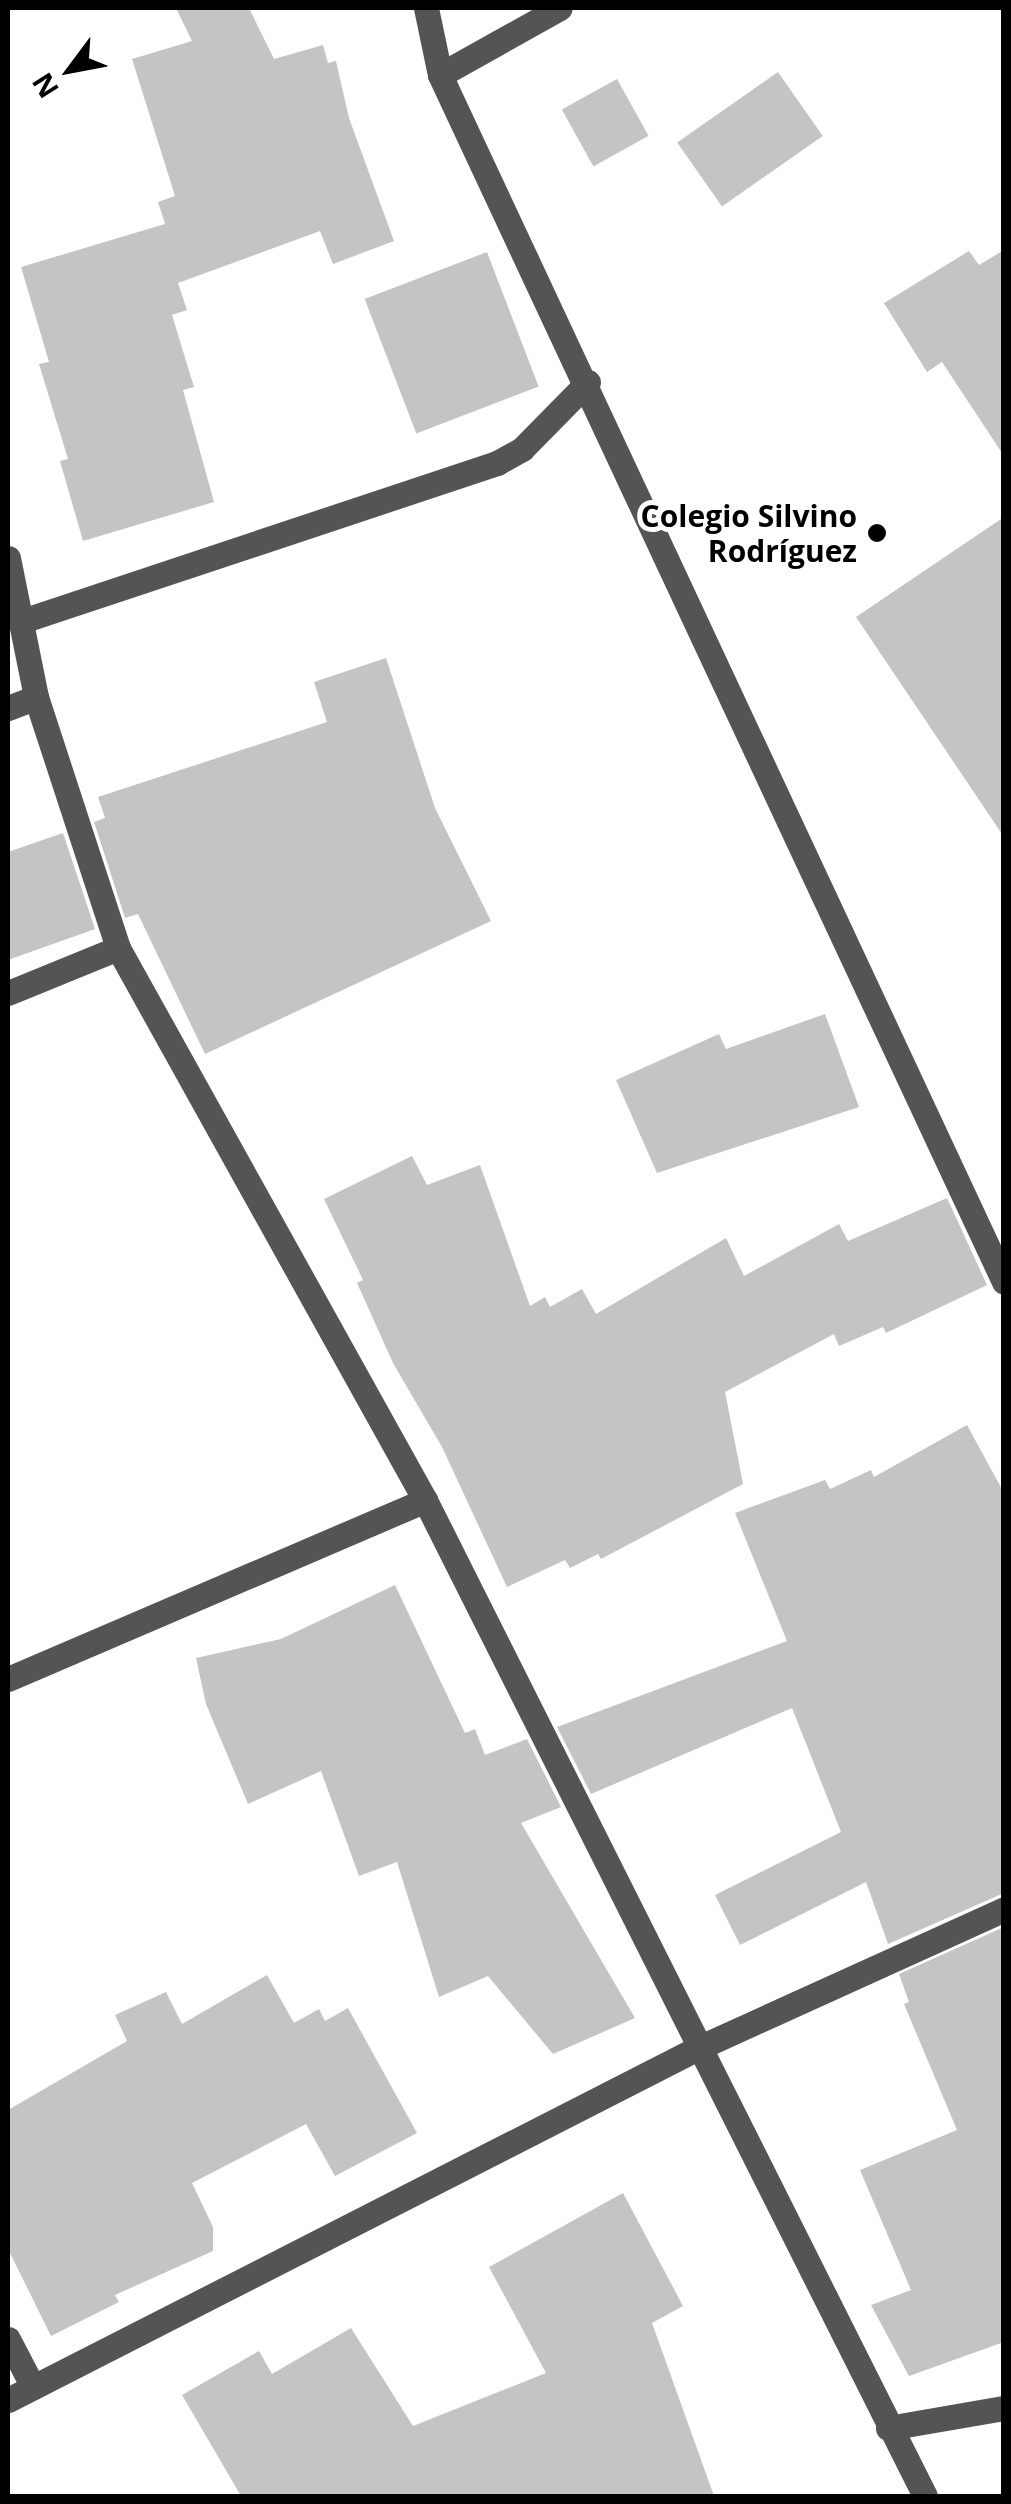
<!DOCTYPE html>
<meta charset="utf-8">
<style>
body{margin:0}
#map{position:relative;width:1011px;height:2504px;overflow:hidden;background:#fff;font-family:"Open Sans",sans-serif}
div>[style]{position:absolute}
.building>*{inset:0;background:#c4c4c4;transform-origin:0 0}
.minor>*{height:25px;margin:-12.5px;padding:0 12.5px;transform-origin:12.5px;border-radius:12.5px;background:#545454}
.dots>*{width:28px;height:28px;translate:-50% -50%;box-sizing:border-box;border:5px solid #fff;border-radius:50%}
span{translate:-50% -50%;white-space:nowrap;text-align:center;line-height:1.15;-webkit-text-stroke:10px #fff;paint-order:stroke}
.poi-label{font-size:30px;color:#000;font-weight:700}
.right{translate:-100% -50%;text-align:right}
.frame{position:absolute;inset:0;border:10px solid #000;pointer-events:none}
.north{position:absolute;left:20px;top:20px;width:100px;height:100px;-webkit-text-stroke:8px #fff;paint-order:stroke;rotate:238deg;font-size:28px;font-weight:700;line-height:40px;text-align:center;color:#000}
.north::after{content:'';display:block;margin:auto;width:35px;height:45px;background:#000;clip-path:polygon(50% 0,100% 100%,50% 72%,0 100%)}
</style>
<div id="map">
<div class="building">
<div style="clip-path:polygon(176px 8px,249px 8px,274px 59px,323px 45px,328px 63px,336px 61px,349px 118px,394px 241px,333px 264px,320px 231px,178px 283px,187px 310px,172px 315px,194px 387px,183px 390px,214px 502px,83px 541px,60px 461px,68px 459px,39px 364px,49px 362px,21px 267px,165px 224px,158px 202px,175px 196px,132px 59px,192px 41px)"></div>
<div style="left:778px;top:72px;width:78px;height:123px;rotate:55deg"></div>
<div style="left:617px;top:79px;width:65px;height:63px;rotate:61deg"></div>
<div style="clip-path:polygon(1004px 250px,1004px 456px,942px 362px,927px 372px,884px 303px,969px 251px,979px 265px)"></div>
<div style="left:487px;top:252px;width:144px;height:131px;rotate:69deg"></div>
<div style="clip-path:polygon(1004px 517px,1004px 837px,856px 617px)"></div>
<div style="clip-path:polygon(386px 658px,435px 808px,491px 921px,205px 1054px,138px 914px,125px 918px,94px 822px,105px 818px,98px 797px,327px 722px,314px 682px)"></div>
<div style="clip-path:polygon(63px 833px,95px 929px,8px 960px,8px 852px)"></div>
<div style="clip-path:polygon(825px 1014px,859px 1107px,657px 1173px,616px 1080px,719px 1034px,726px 1049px)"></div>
<div style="clip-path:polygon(412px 1156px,427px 1185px,480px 1165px,530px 1306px,545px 1297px,550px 1307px,582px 1289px,596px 1314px,726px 1238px,744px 1276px,839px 1224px,848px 1241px,947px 1198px,987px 1285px,886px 1333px,883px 1327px,839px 1346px,834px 1334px,725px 1392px,743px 1484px,601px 1559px,598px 1554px,570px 1568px,565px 1560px,507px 1587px,442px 1447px,393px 1363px,357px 1283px,363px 1280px,324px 1199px)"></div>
<div style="clip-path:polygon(967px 1425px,1004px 1493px,1004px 1893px,888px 1944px,866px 1882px,740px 1945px,715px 1895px,841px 1832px,792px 1708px,591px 1794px,557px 1727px,787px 1641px,735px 1513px,825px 1480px,830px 1489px,871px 1470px,874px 1477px)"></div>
<div style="clip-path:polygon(395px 1585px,465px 1733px,475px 1729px,485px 1755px,527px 1739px,561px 1807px,521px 1823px,635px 2018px,553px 2054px,488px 1976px,439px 1997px,397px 1862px,359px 1876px,321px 1771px,248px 1804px,206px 1704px,196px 1658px,281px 1639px)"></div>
<div style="clip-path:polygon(1004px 1927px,1004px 2342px,909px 2376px,871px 2305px,911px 2290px,860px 2170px,957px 2130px,904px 2004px,909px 2002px,899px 1974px)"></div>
<div style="clip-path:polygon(267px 1975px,294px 2023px,319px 2009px,325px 2021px,348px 2008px,417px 2133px,335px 2176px,306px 2124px,192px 2183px,213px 2227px,213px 2251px,115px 2295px,119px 2302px,51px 2336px,8px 2249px,8px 2110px,127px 2041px,115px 2015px,166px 1992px,182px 2024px)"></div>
<div style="clip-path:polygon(623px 2193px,683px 2306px,652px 2323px,714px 2496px,241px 2496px,182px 2395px,259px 2351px,272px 2374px,351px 2328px,413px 2426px,546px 2373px,489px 2267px)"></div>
</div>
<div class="minor">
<div style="left:426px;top:8px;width:68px;rotate:78.2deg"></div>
<div style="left:440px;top:75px;width:1332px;rotate:64.95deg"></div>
<div style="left:440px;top:75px;width:137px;rotate:-29.2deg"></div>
<div style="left:8px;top:558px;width:142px;rotate:78.6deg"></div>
<div style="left:36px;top:697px;width:264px;rotate:71.9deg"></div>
<div style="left:118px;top:948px;width:632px;rotate:60.92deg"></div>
<div style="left:425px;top:1500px;width:1114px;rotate:63.34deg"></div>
<div style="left:22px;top:621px;width:501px;rotate:-18.4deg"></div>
<div style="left:497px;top:463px;width:29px;rotate:-29deg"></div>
<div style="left:522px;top:449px;width:94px;rotate:-45.4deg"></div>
<div style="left:8px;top:708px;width:30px;rotate:-21deg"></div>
<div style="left:8px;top:993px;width:119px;rotate:-22.2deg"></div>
<div style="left:8px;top:1679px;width:454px;rotate:-23.2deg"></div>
<div style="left:8px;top:2339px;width:54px;rotate:62.5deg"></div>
<div style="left:8px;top:2400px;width:772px;rotate:-27.03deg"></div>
<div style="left:696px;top:2049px;width:338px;rotate:-24.4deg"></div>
<div style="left:888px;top:2428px;width:118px;rotate:-9.8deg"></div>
</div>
<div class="dots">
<div style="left:877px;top:533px;background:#000"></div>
</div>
<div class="poi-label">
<span class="right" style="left:857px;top:533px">Colegio Silvino<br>Rodríguez</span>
</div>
<div class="frame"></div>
<div class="north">N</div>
</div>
